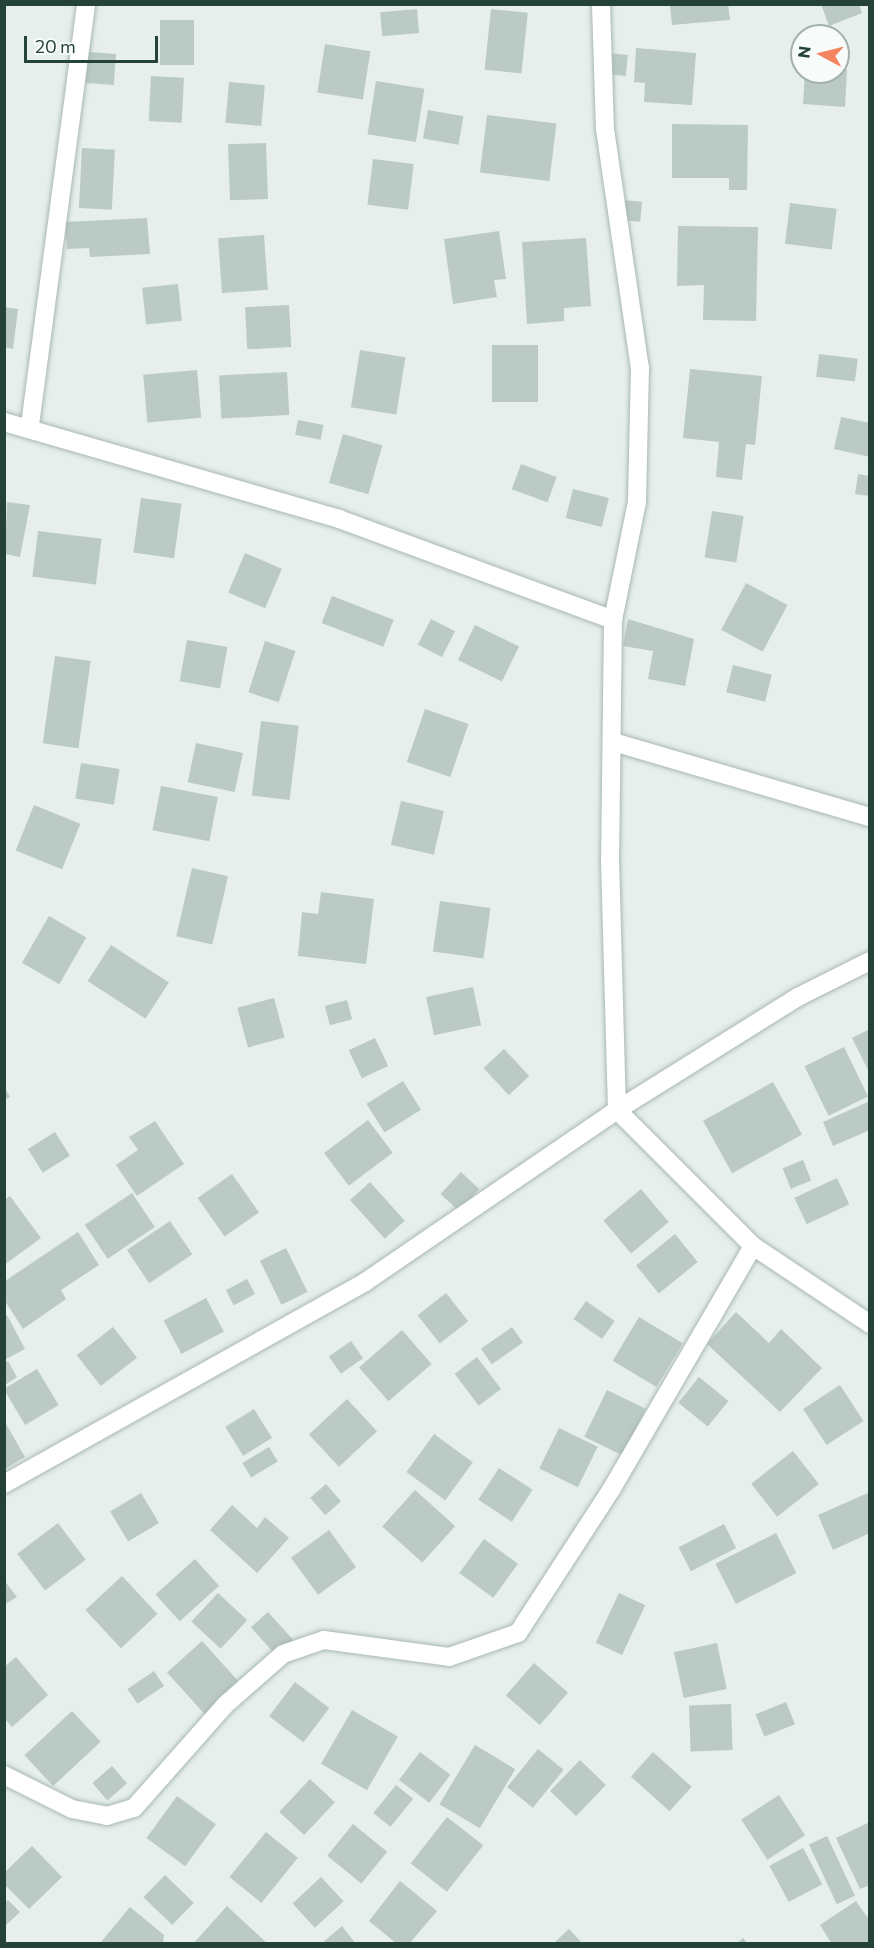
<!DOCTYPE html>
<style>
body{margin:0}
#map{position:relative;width:874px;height:1948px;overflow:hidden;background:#e6efeb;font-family:Commissioner,sans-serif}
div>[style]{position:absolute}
.building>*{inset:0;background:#bbcac4;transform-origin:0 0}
.roads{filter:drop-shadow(0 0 2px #a8b8b2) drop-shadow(0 0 2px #a8b8b2)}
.street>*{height:18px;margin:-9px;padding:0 9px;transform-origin:9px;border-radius:9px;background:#fff}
span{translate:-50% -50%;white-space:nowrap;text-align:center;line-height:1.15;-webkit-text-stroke:5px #f7fbf9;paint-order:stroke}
.frame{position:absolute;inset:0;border:6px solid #24423a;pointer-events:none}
.north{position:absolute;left:790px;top:24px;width:60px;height:60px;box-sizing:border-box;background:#f7fbf9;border:2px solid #a3b1ad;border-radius:50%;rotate:277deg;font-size:16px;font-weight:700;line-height:24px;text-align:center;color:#24423a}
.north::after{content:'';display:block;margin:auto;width:21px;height:27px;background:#f4845f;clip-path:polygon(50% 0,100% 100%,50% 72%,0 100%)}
.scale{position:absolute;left:24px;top:36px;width:134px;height:27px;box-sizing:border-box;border:3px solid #24423a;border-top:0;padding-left:8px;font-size:18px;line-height:21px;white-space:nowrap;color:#24423a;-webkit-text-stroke:4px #f7fbf9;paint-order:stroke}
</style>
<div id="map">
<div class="building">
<div style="clip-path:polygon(670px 4px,728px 4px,730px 20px,672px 25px)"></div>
<div style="clip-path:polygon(821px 4px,859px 4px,862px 13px,829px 26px)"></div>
<div style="left:417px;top:9px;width:24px;height:37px;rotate:85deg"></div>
<div style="left:491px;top:9px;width:37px;height:61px;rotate:6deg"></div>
<div style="left:194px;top:20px;width:45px;height:34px;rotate:90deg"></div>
<div style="left:325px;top:44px;width:46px;height:49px;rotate:9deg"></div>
<div style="clip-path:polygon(636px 48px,696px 53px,692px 105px,644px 102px,645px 83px,634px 82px)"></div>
<div style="left:88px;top:52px;width:28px;height:31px;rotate:4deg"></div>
<div style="left:608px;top:53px;width:20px;height:21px;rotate:6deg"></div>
<div style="clip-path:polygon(838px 68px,847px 69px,845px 107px,803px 104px,805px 72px)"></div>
<div style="left:151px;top:76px;width:33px;height:45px;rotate:3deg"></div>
<div style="left:376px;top:81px;width:49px;height:54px;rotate:9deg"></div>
<div style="left:229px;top:82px;width:36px;height:41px;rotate:5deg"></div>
<div style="left:428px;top:110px;width:36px;height:29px;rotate:10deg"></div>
<div style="left:487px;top:115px;width:70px;height:58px;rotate:7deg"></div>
<div style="clip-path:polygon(672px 124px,748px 125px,747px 190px,729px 190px,729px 178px,672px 178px)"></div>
<div style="left:266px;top:143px;width:56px;height:38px;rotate:88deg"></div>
<div style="left:82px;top:148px;width:33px;height:60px;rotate:3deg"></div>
<div style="left:373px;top:159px;width:41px;height:46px;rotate:7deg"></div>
<div style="left:621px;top:200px;width:21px;height:20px;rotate:5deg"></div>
<div style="left:790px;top:203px;width:47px;height:41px;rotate:7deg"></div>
<div style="clip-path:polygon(147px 218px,150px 254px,90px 257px,89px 248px,67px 249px,65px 222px)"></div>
<div style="clip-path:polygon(678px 226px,758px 227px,756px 321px,703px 320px,704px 285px,677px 286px)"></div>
<div style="clip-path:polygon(499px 231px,506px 279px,494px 280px,497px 297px,453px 304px,444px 239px)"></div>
<div style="left:264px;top:235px;width:55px;height:46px;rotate:86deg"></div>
<div style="clip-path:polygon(586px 238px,591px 306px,564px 308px,564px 321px,527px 324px,522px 242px)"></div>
<div style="left:178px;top:284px;width:37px;height:36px;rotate:84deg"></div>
<div style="left:289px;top:305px;width:42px;height:44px;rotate:87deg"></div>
<div style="clip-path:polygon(4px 307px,18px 309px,13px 349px,4px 347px)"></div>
<div style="left:492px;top:345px;width:46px;height:57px"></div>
<div style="left:360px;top:350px;width:46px;height:58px;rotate:9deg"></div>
<div style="left:819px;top:354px;width:39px;height:23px;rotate:7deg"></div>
<div style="clip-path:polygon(690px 369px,762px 376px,755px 445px,746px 444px,742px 480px,716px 477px,719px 442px,683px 438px)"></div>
<div style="left:197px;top:370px;width:48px;height:54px;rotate:85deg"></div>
<div style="left:287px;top:372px;width:43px;height:68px;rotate:87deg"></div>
<div style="clip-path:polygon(841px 417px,870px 423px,870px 457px,834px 449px)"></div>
<div style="left:298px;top:420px;width:26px;height:15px;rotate:11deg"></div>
<div style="left:343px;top:434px;width:41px;height:51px;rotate:16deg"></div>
<div style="left:521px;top:464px;width:38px;height:27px;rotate:20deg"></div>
<div style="clip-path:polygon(858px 474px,870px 476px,870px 496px,855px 494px)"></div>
<div style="left:573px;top:489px;width:37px;height:30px;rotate:14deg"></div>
<div style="left:141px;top:498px;width:41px;height:55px;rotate:8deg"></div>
<div style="clip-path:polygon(7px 502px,30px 505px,20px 557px,5px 554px)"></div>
<div style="left:712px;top:511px;width:32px;height:47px;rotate:9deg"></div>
<div style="left:38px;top:531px;width:64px;height:46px;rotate:7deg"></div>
<div style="left:245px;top:553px;width:40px;height:43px;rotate:23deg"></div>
<div style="left:746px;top:583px;width:47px;height:53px;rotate:28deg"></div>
<div style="left:332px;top:596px;width:66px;height:29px;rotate:21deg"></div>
<div style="left:431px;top:619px;width:27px;height:29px;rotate:27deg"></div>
<div style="clip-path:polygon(628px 619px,694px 639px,685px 686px,648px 679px,653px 651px,623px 646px)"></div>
<div style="left:475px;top:625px;width:49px;height:39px;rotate:26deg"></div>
<div style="left:187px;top:640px;width:41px;height:42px;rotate:10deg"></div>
<div style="left:265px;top:641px;width:32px;height:54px;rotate:18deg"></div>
<div style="left:55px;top:656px;width:36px;height:88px;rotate:8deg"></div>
<div style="left:733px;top:665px;width:40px;height:28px;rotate:14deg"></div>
<div style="left:425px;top:709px;width:46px;height:56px;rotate:19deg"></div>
<div style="left:261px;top:721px;width:38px;height:75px;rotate:7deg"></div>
<div style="left:196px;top:743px;width:48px;height:40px;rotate:12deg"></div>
<div style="left:81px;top:763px;width:39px;height:36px;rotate:9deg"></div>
<div style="left:161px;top:786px;width:58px;height:45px;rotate:11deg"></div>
<div style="left:401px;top:801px;width:44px;height:45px;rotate:13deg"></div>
<div style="left:34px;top:805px;width:50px;height:49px;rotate:22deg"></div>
<div style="left:192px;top:868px;width:37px;height:70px;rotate:13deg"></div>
<div style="clip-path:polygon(321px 892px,374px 899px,366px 964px,298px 956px,302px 912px,318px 914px)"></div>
<div style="left:440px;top:901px;width:51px;height:51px;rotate:8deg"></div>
<div style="left:49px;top:916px;width:43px;height:54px;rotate:30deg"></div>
<div style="left:111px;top:945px;width:69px;height:43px;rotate:33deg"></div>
<div style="left:473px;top:987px;width:39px;height:48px;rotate:78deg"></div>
<div style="left:274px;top:998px;width:41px;height:38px;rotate:75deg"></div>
<div style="left:347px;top:1000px;width:20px;height:23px;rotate:75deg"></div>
<div style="clip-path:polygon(870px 1029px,870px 1074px,852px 1038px)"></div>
<div style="left:375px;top:1038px;width:31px;height:29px;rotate:65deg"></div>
<div style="left:844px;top:1047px;width:55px;height:44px;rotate:64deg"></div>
<div style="left:504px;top:1049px;width:37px;height:28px;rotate:47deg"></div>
<div style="left:403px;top:1081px;width:34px;height:43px;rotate:58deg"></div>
<div style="left:773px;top:1082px;width:60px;height:80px;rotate:61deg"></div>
<div style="clip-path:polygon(4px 1086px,10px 1097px,4px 1100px)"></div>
<div style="clip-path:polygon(870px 1101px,870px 1130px,833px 1146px,823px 1122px)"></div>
<div style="left:368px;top:1120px;width:41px;height:55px;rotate:53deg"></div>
<div style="clip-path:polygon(155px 1121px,184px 1164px,137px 1196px,116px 1165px,138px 1150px,129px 1137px)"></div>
<div style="left:55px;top:1132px;width:28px;height:32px;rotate:58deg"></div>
<div style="left:803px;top:1160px;width:22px;height:22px;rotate:68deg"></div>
<div style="left:461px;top:1172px;width:25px;height:30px;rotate:43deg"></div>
<div style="left:232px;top:1174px;width:47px;height:42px;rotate:55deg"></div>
<div style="left:837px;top:1178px;width:29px;height:47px;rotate:65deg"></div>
<div style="left:370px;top:1182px;width:52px;height:27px;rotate:48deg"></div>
<div style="left:641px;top:1189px;width:43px;height:49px;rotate:50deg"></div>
<div style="left:132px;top:1193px;width:41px;height:57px;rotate:56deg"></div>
<div style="clip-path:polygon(10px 1196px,41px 1238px,4px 1265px,4px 1200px)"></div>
<div style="left:170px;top:1221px;width:40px;height:52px;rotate:56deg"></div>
<div style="clip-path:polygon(78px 1232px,99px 1265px,61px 1290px,66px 1299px,23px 1329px,5px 1301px,5px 1281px)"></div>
<div style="left:675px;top:1234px;width:36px;height:50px;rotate:51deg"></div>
<div style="left:286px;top:1248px;width:49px;height:29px;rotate:64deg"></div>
<div style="left:247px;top:1279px;width:17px;height:24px;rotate:62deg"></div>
<div style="left:446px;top:1293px;width:36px;height:36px;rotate:52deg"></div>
<div style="left:206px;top:1298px;width:38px;height:48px;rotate:62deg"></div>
<div style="left:586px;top:1301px;width:35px;height:22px;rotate:35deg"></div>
<div style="clip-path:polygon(736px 1312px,769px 1343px,781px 1329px,822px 1368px,780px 1412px,707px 1344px)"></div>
<div style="clip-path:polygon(7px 1315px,25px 1349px,4px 1360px,4px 1316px)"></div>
<div style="left:639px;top:1317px;width:51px;height:51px;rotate:31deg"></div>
<div style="left:113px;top:1327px;width:39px;height:46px;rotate:52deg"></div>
<div style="left:512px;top:1327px;width:19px;height:38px;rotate:55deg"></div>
<div style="left:402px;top:1330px;width:45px;height:57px;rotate:49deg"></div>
<div style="left:351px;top:1341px;width:21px;height:27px;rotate:55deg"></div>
<div style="left:477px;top:1357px;width:40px;height:28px;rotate:53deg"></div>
<div style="clip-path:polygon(8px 1361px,17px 1377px,5px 1385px,5px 1363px)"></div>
<div style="left:37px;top:1369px;width:42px;height:39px;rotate:59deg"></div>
<div style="left:699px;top:1377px;width:38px;height:33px;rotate:39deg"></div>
<div style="left:840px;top:1385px;width:43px;height:44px;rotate:57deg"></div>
<div style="left:607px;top:1390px;width:43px;height:52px;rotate:26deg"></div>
<div style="left:347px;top:1399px;width:44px;height:52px;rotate:47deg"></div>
<div style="left:254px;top:1409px;width:34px;height:34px;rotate:58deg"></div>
<div style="clip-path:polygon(5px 1422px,25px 1457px,5px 1469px)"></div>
<div style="left:559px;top:1428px;width:43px;height:45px;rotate:26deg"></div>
<div style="left:434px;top:1434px;width:48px;height:47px;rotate:36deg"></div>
<div style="left:269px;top:1447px;width:17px;height:31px;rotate:59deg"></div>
<div style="left:793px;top:1451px;width:42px;height:53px;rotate:52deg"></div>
<div style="left:499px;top:1468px;width:40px;height:38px;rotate:33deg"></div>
<div style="left:326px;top:1484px;width:23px;height:21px;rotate:49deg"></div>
<div style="left:415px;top:1490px;width:54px;height:49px;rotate:42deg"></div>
<div style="clip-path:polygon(870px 1492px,870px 1533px,833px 1550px,818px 1515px)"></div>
<div style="left:141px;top:1493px;width:35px;height:36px;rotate:59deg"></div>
<div style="clip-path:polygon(232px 1505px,257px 1528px,265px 1517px,289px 1538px,257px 1573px,210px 1530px)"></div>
<div style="left:58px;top:1523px;width:46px;height:51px;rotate:53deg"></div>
<div style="left:724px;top:1524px;width:27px;height:51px;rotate:63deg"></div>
<div style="left:329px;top:1530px;width:46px;height:47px;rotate:54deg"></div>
<div style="left:776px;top:1533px;width:45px;height:68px;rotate:63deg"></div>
<div style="left:484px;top:1539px;width:42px;height:42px;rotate:36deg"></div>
<div style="left:195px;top:1559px;width:36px;height:53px;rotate:48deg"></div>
<div style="left:122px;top:1576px;width:52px;height:50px;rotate:47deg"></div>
<div style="clip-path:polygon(4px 1580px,17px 1597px,4px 1605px)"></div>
<div style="left:218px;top:1593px;width:40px;height:39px;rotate:43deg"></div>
<div style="left:619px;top:1593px;width:29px;height:55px;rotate:25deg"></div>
<div style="left:268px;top:1612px;width:38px;height:23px;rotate:48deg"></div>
<div style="left:202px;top:1641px;width:58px;height:47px;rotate:48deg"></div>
<div style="left:717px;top:1643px;width:47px;height:44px;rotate:78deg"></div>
<div style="clip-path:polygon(16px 1657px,48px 1695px,12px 1727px,4px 1718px,4px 1667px)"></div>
<div style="left:534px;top:1663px;width:45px;height:43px;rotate:41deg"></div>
<div style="left:154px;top:1671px;width:18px;height:32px;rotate:56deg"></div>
<div style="left:295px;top:1682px;width:43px;height:43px;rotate:37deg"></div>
<div style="left:786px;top:1702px;width:24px;height:33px;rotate:68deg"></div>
<div style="left:731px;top:1704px;width:46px;height:42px;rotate:88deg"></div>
<div style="left:352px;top:1710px;width:53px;height:62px;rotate:30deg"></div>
<div style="left:72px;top:1711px;width:42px;height:65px;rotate:47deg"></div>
<div style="left:475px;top:1745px;width:47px;height:69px;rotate:31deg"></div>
<div style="left:538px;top:1749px;width:33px;height:49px;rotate:39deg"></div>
<div style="left:420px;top:1752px;width:38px;height:35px;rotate:37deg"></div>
<div style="left:653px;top:1752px;width:52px;height:33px;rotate:42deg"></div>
<div style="left:580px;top:1760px;width:36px;height:43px;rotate:44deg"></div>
<div style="left:112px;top:1766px;width:23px;height:26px;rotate:49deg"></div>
<div style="left:310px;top:1779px;width:34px;height:45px;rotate:43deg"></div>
<div style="left:396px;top:1785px;width:22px;height:36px;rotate:39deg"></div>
<div style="left:779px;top:1795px;width:48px;height:45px;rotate:57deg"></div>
<div style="left:177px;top:1796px;width:48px;height:52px;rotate:36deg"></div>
<div style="left:447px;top:1817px;width:46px;height:59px;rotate:38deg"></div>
<div style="clip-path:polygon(870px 1822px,870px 1885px,860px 1889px,836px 1838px)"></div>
<div style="left:353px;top:1824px;width:44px;height:41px;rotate:39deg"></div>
<div style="left:266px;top:1832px;width:41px;height:58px;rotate:39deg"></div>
<div style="left:827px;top:1836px;width:66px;height:20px;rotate:65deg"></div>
<div style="clip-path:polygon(32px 1846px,62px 1877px,29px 1909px,4px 1884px,4px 1873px)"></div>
<div style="left:803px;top:1848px;width:41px;height:38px;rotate:62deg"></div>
<div style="left:165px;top:1875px;width:40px;height:31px;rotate:44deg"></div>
<div style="left:321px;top:1877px;width:33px;height:39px;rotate:47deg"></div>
<div style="clip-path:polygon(400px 1881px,437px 1911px,409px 1944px,397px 1944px,369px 1921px)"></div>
<div style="clip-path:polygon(8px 1900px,20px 1912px,4px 1927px,4px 1903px)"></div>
<div style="clip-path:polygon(856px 1901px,870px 1921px,870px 1942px,832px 1944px,820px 1925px)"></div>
<div style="clip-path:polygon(227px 1906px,268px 1944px,193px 1944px)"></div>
<div style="clip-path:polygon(130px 1907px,164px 1935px,163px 1944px,101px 1942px)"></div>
<div style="clip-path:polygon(342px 1926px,356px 1944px,321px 1944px)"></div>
<div style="clip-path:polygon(569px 1929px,583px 1944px,553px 1944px)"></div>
<div style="clip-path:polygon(743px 1938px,748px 1944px,736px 1944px)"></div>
</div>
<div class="roads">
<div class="street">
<div style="left:601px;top:4px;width:125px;rotate:88.2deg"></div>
<div style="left:605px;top:129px;width:242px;rotate:81.7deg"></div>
<div style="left:640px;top:368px;width:134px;rotate:91.3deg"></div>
<div style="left:637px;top:502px;width:120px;rotate:101.5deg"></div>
<div style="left:613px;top:620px;width:240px;rotate:90.7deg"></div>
<div style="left:610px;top:860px;width:250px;rotate:88.4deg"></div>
<div style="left:617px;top:1110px;width:192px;rotate:45deg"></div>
<div style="left:753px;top:1246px;width:141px;rotate:33.7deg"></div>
<div style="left:4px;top:422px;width:349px;rotate:16.1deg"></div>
<div style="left:339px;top:519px;width:292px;rotate:20.2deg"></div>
<div style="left:30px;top:425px;width:425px;rotate:-82.4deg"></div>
<div style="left:613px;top:742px;width:268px;rotate:16.3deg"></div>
<div style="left:4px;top:1484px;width:414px;rotate:-29.2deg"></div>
<div style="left:365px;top:1282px;width:305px;rotate:-34.3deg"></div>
<div style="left:617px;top:1110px;width:213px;rotate:-32deg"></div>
<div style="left:798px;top:997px;width:80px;rotate:-26.6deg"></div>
<div style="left:4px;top:1775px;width:76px;rotate:26.6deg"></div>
<div style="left:72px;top:1809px;width:36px;rotate:11deg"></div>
<div style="left:107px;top:1816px;width:28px;rotate:-17deg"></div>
<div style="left:134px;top:1808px;width:137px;rotate:-48.5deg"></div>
<div style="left:225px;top:1705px;width:77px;rotate:-41.3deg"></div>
<div style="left:283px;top:1654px;width:43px;rotate:-18.9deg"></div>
<div style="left:324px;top:1640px;width:126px;rotate:7.7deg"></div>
<div style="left:449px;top:1657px;width:73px;rotate:-19.2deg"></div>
<div style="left:518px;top:1633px;width:171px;rotate:-57deg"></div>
<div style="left:611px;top:1490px;width:282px;rotate:-59.8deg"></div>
</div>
</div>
<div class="frame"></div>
<div class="north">N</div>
<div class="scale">20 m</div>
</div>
